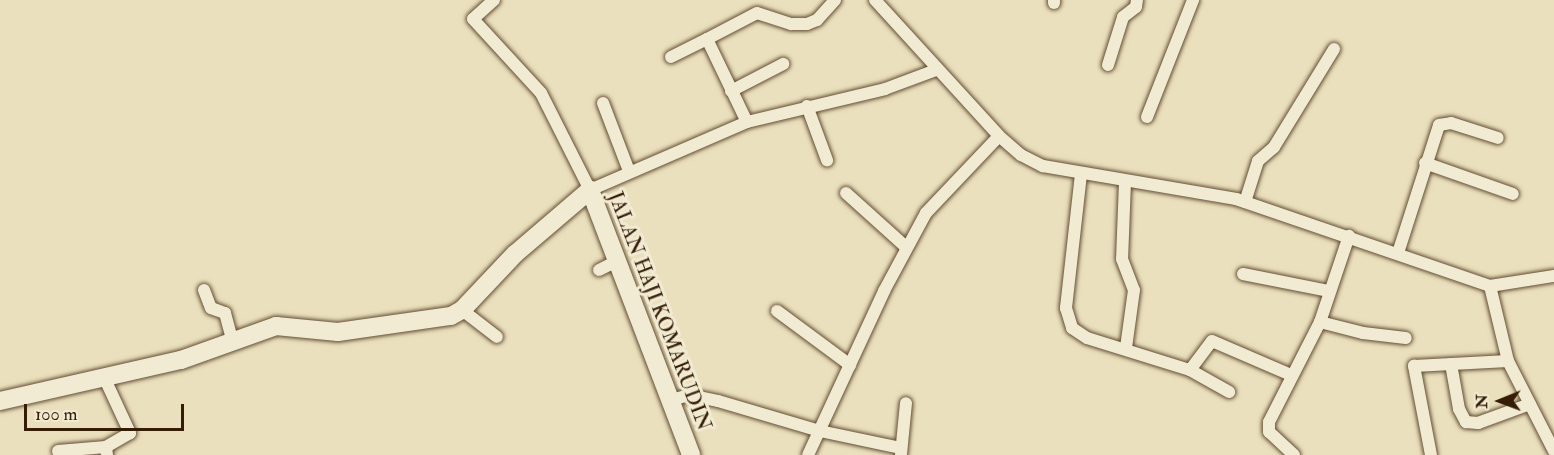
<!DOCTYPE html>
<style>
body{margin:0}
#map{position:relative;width:1554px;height:455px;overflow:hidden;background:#ebe0bd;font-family:"IM FELL Double Pica",serif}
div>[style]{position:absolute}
.roads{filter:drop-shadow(0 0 2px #624d33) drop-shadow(0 0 2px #624d33)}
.street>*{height:12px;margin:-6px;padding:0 6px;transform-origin:6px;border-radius:6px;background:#f2ebd4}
.secondary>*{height:18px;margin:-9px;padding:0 9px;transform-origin:9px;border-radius:9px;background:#f2ebd4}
span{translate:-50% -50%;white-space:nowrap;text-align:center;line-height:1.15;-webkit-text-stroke:6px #f2ebd4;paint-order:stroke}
.street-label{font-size:20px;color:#351c05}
.north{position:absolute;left:1470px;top:371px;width:60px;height:60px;-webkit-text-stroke:4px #f2ebd4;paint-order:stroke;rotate:269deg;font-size:16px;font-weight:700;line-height:24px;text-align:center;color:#351c05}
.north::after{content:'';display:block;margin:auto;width:21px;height:27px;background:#351c05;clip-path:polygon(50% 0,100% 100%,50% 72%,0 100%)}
.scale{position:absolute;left:24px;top:404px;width:160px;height:27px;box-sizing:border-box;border:3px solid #351c05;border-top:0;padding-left:8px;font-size:18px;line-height:21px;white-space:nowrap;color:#351c05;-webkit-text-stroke:4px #f2ebd4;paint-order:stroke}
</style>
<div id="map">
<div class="roads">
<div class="street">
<div style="left:494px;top:0;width:28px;rotate:138deg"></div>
<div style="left:473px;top:19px;width:100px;rotate:47.4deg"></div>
<div style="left:541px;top:93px;width:109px;rotate:63.2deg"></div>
<div style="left:590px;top:190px;width:171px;rotate:-23.4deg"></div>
<div style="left:747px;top:122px;width:142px;rotate:-13.4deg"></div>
<div style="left:885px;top:89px;width:54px;rotate:-20.4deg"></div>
<div style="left:875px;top:0;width:184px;rotate:47.6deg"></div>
<div style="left:999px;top:136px;width:29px;rotate:41deg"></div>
<div style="left:1021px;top:155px;width:25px;rotate:27deg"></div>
<div style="left:1043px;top:166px;width:196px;rotate:9.7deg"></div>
<div style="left:1236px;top:199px;width:268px;rotate:18.9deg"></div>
<div style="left:1490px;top:286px;width:77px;rotate:76.5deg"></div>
<div style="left:1508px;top:361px;width:101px;rotate:62.9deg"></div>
<div style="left:1054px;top:3px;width:3px;rotate:-90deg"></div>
<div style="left:707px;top:39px;width:56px;rotate:-27.5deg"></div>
<div style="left:757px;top:13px;width:36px;rotate:18deg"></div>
<div style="left:791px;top:24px;width:16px"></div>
<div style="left:807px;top:24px;width:11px;rotate:-22deg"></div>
<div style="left:817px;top:20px;width:27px;rotate:-48deg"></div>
<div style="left:671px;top:57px;width:40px;rotate:-26.6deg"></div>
<div style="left:707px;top:39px;width:92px;rotate:64.3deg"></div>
<div style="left:1108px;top:65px;width:50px;rotate:-72.6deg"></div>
<div style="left:1123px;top:17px;width:16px;rotate:-38deg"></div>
<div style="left:1136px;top:7px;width:7px;rotate:-82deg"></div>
<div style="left:731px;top:91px;width:59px;rotate:-27.4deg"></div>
<div style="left:603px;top:103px;width:73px;rotate:69.1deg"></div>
<div style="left:807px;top:106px;width:58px;rotate:69.7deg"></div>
<div style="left:1147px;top:117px;width:126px;rotate:-68.5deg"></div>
<div style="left:1425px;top:163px;width:93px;rotate:19.4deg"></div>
<div style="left:1081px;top:174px;width:135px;rotate:96.4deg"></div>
<div style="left:1066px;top:308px;width:21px;rotate:73deg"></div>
<div style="left:1072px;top:328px;width:18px;rotate:34deg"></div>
<div style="left:1087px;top:338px;width:108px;rotate:17.3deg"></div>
<div style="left:1190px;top:370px;width:45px;rotate:29.4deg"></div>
<div style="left:1125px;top:182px;width:77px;rotate:92.2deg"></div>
<div style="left:1122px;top:259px;width:33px;rotate:69deg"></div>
<div style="left:1134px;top:290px;width:59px;rotate:97.9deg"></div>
<div style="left:846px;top:193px;width:81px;rotate:42deg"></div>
<div style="left:1245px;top:202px;width:43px;rotate:-72.4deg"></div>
<div style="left:1258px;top:161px;width:21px;rotate:-41deg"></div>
<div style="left:1274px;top:147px;width:115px;rotate:-58.5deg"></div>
<div style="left:1398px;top:253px;width:134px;rotate:-72.2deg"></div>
<div style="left:1439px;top:125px;width:12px;rotate:-9deg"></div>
<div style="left:1451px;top:123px;width:49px;rotate:17.7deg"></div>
<div style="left:599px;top:270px;width:22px;rotate:-27deg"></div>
<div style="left:1243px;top:274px;width:88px;rotate:11.2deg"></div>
<div style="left:1490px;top:286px;width:65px;rotate:-8.9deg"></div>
<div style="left:204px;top:290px;width:19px;rotate:69deg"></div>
<div style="left:211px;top:308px;width:15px;rotate:20deg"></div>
<div style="left:225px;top:313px;width:30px;rotate:75deg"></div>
<div style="left:462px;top:310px;width:44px;rotate:37.6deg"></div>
<div style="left:777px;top:311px;width:91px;rotate:36.5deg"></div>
<div style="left:1320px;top:322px;width:44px;rotate:14.3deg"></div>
<div style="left:1363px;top:333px;width:43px;rotate:6.6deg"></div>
<div style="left:1451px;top:364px;width:46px;rotate:79.9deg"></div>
<div style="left:1459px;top:409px;width:15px;rotate:62deg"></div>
<div style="left:1466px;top:422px;width:12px;rotate:5deg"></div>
<div style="left:1478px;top:423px;width:55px;rotate:-20.1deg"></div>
<div style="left:1190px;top:370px;width:36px;rotate:-53deg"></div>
<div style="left:1212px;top:341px;width:86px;rotate:23.3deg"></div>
<div style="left:104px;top:377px;width:62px;rotate:65.1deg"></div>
<div style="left:130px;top:433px;width:28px;rotate:150deg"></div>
<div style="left:106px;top:447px;width:8px;rotate:83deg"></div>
<div style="left:671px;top:400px;width:20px;rotate:-15deg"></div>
<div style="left:690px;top:395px;width:29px;rotate:12deg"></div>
<div style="left:718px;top:401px;width:106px;rotate:16.4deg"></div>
<div style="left:820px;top:431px;width:83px;rotate:11.9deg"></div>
<div style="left:58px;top:451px;width:48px;rotate:-4.8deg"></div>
<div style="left:901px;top:454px;width:51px;rotate:-84.4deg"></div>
<div style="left:808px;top:455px;width:181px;rotate:-65.1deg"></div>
<div style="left:884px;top:291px;width:89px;rotate:-61.7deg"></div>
<div style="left:926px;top:213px;width:106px;rotate:-46.5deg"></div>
<div style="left:1294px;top:455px;width:34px;rotate:-137deg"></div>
<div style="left:1269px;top:432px;width:10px;rotate:-90deg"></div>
<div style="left:1269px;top:422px;width:112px;rotate:-63deg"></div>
<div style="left:1320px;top:322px;width:91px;rotate:-71.4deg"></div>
<div style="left:1431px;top:455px;width:91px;rotate:-100.8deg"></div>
<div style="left:1414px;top:366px;width:94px;rotate:-3deg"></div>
</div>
<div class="secondary">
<div style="left:0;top:401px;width:186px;rotate:-12.8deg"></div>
<div style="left:181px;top:360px;width:101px;rotate:-19.7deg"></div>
<div style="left:276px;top:326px;width:62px;rotate:5.5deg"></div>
<div style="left:338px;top:332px;width:114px;rotate:-8.1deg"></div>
<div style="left:451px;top:316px;width:13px;rotate:-29deg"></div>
<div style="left:462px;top:310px;width:77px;rotate:-46.6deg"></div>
<div style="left:515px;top:254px;width:99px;rotate:-40.5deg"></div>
<div style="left:590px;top:190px;width:284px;rotate:69.1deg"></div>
</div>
</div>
<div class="street-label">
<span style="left:660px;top:311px;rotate:69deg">JALAN HAJI KOMARUDIN</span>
</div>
<div class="north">N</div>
<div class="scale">100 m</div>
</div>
